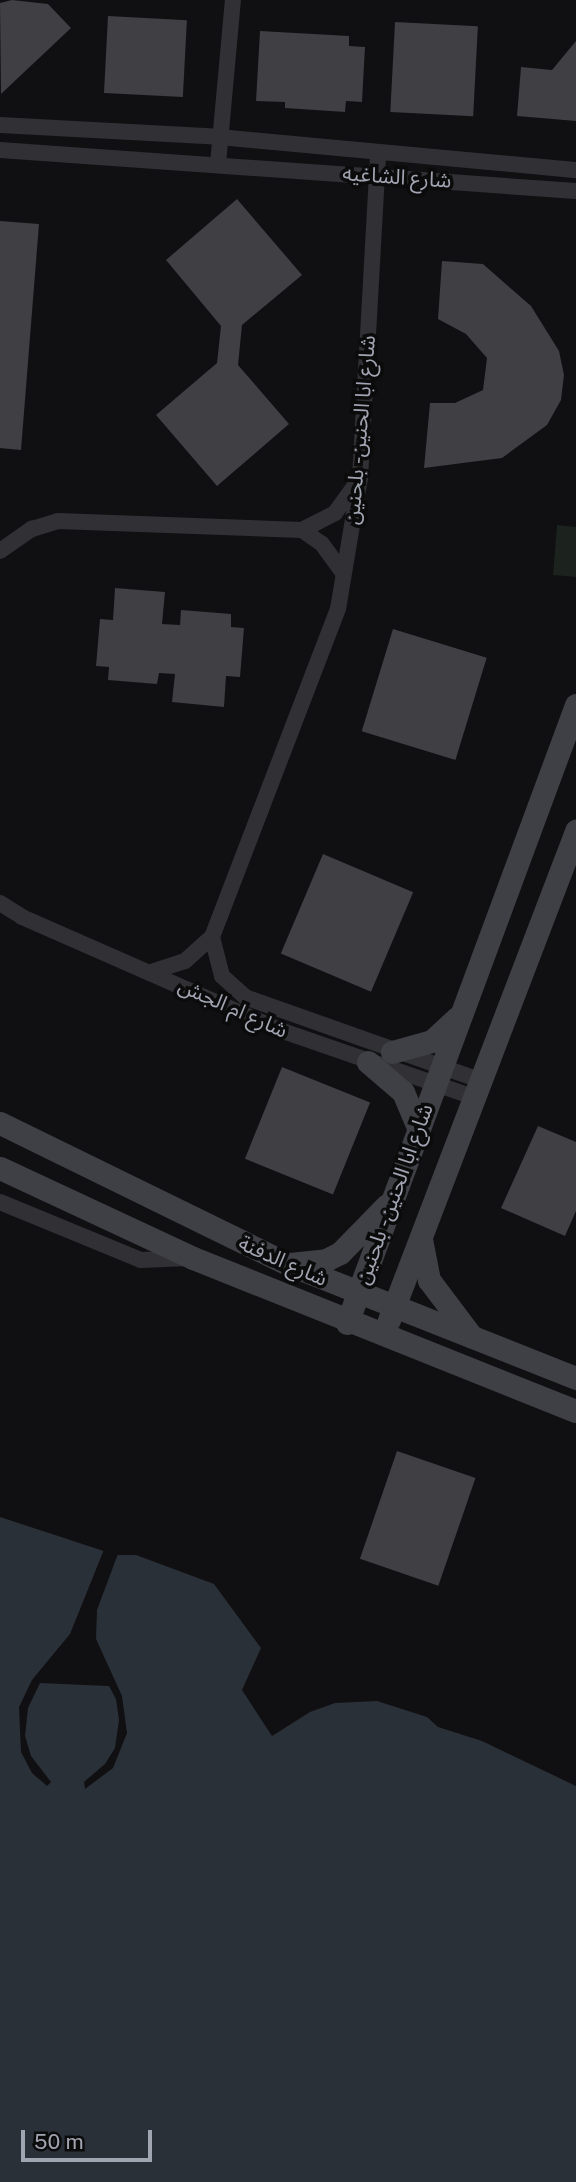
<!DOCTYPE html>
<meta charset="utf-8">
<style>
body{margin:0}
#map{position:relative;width:576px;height:2182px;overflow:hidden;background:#100f11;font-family:"Public Sans","Noto Sans Arabic",sans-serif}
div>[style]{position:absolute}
.green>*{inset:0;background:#1c231e}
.water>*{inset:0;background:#2a3038}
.pier>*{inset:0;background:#100f11}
.building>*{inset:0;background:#3f3f44;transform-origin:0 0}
.street>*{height:16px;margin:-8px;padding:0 8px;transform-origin:8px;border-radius:8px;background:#313135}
.secondary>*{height:23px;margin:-11.5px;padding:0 11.5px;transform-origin:11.5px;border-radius:11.5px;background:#3f4045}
span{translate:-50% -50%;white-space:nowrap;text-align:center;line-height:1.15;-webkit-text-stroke:7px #0b0b0c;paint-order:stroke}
.street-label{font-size:21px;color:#a1a4b1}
.scale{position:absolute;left:21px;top:2130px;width:131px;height:32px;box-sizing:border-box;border:4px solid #a1a4b1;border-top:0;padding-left:9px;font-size:21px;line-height:24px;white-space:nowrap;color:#a1a4b1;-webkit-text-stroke:5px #0b0b0c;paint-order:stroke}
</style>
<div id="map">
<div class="green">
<div style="clip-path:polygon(557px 525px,576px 527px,576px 577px,553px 575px)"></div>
</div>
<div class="water">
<div style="clip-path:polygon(0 1517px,116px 1555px,136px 1555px,214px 1584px,261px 1648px,242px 1690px,272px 1736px,310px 1712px,335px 1703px,377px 1701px,427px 1717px,438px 1727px,482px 1741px,576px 1786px,576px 2182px,0 2182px)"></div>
</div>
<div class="pier">
<div style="clip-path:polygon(105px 1547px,119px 1551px,97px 1610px,96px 1639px,122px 1696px,127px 1733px,113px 1768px,85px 1789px,84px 1782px,105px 1764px,115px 1748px,119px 1720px,116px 1699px,109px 1686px,40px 1683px,28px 1708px,25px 1736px,31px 1756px,51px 1782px,47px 1786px,32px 1773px,21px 1752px,19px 1707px,32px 1680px,70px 1634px)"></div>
</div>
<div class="building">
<div style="clip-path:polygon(12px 0,48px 4px,71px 28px,1px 94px,0 3px)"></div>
<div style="left:108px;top:16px;width:79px;height:77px;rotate:3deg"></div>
<div style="left:395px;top:22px;width:83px;height:90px;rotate:3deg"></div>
<div style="clip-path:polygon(260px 31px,349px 36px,349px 46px,365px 47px,362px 102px,346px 101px,345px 112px,285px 108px,285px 102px,256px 101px)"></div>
<div style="clip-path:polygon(576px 41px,576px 121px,517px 116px,521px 67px,552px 70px)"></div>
<div style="clip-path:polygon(237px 199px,302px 275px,242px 325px,238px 365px,289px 424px,217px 486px,156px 415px,217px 363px,221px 326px,166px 260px)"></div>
<div style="clip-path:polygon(0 221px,39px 224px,21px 450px,0 448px)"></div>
<div style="clip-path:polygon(442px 261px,483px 264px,531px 306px,559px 351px,564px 375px,561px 400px,547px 425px,502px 458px,424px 468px,430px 403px,455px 403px,483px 390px,487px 358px,466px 334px,438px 319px)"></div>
<div style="clip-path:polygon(115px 588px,165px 592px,162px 624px,180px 625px,181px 610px,231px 614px,231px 627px,244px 628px,240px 677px,226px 676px,224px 707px,172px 702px,175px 674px,159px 673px,157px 684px,108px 680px,109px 667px,96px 666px,100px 619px,113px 620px)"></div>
<div style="left:393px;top:629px;width:98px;height:107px;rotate:17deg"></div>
<div style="left:323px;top:854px;width:98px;height:108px;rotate:23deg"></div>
<div style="left:282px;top:1067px;width:95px;height:99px;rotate:22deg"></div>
<div style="clip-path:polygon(538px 1126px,576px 1142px,576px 1211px,565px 1236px,501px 1208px)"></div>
<div style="left:397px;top:1451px;width:83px;height:114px;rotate:19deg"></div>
</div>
<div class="street">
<div style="left:0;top:125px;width:219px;rotate:3.1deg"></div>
<div style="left:219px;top:137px;width:359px;rotate:5.3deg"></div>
<div style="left:0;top:150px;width:577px;rotate:4.07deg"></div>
<div style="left:218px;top:164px;width:165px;rotate:-84.8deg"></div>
<div style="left:302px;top:530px;width:37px;rotate:-27deg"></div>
<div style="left:335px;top:513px;width:37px;rotate:-54deg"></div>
<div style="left:0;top:551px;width:39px;rotate:-35deg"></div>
<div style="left:32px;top:529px;width:27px;rotate:-17deg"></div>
<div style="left:58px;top:521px;width:244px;rotate:2.1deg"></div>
<div style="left:302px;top:530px;width:24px;rotate:35deg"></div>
<div style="left:322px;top:544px;width:36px;rotate:54deg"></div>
<div style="left:0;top:903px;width:26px;rotate:32deg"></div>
<div style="left:22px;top:917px;width:279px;rotate:23.7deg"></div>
<div style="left:277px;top:1029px;width:207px;rotate:19.1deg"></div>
<div style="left:212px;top:937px;width:40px;rotate:75.6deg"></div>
<div style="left:222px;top:976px;width:31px;rotate:42deg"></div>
<div style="left:245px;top:997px;width:248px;rotate:19.5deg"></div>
<div style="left:151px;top:972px;width:36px;rotate:-18deg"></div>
<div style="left:185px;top:961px;width:36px;rotate:-42deg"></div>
<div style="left:212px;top:937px;width:351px;rotate:-69deg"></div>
<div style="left:338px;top:609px;width:133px;rotate:-80.5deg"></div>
<div style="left:360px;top:478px;width:326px;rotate:-86.8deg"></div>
<div style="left:0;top:1202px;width:152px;rotate:22.4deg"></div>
<div style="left:141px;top:1260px;width:48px;rotate:-2.4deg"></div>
</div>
<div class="secondary">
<div style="left:392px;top:1052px;width:41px;rotate:-15.4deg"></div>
<div style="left:432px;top:1041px;width:35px;rotate:-43deg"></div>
<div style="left:368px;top:1062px;width:46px;rotate:40.6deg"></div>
<div style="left:403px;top:1092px;width:39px;rotate:67deg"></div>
<div style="left:0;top:1123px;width:321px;rotate:26.1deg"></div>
<div style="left:288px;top:1264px;width:310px;rotate:21.6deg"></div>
<div style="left:0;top:1168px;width:213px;rotate:25deg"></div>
<div style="left:193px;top:1258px;width:412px;rotate:21.8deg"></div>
<div style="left:421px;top:1239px;width:42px;rotate:79deg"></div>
<div style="left:429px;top:1280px;width:71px;rotate:53deg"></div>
<div style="left:290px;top:1264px;width:36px;rotate:-6deg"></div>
<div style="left:326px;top:1260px;width:16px;rotate:-27deg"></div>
<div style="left:340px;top:1253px;width:67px;rotate:-45.6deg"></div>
<div style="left:389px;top:1320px;width:524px;rotate:-69.07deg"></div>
<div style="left:347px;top:1323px;width:659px;rotate:-69.67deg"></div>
</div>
<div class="street-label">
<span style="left:397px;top:177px;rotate:4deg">شارع الشاغيه</span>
<span style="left:360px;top:430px;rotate:-85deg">شارع ابا الحنين - بلحنين</span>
<span style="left:233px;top:1008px;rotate:24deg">شارع ام الجش</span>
<span style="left:394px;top:1194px;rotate:-70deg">شارع ابا الحنين - بلحنين</span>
<span style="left:283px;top:1261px;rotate:24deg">شارع الدفنة</span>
</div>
<div class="scale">50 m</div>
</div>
